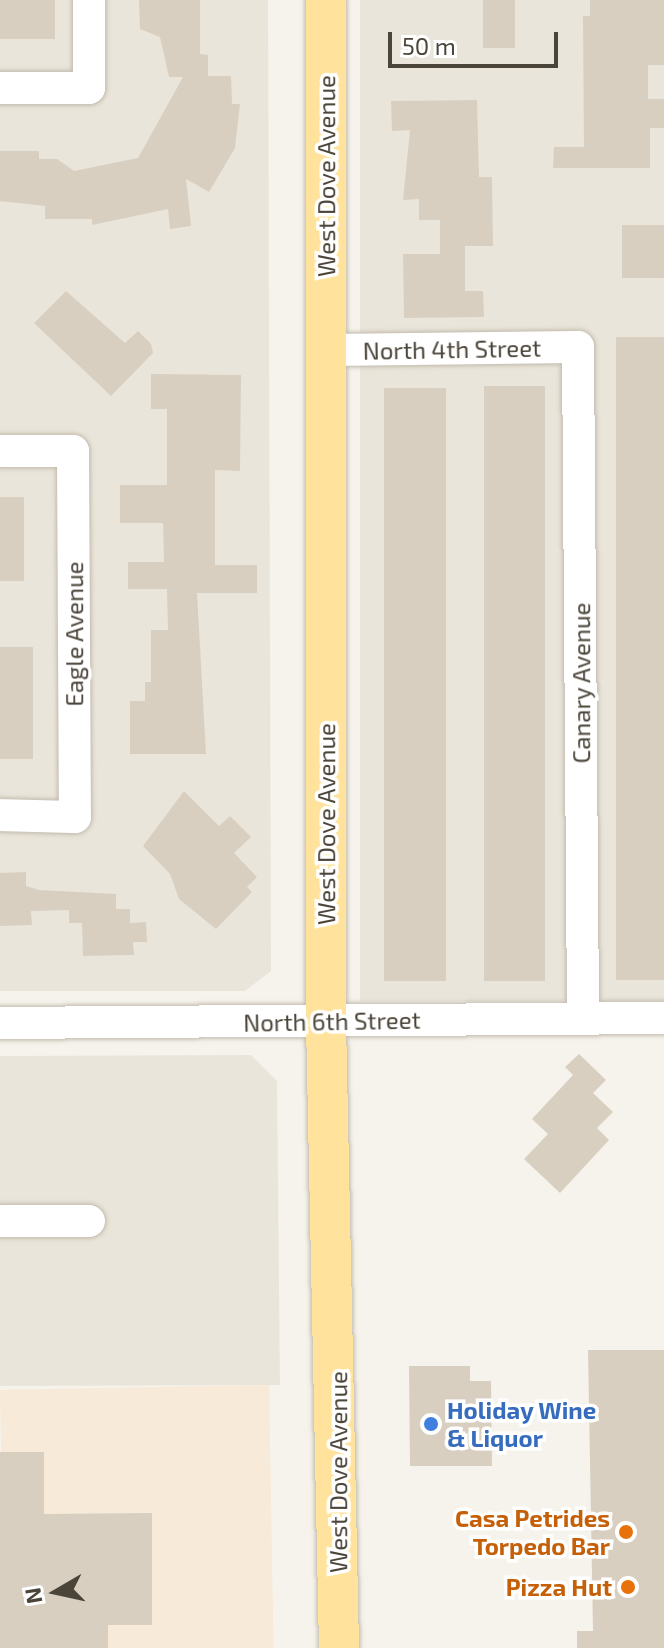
<!DOCTYPE html>
<style>
body{margin:0}
#map{position:relative;width:664px;height:1648px;overflow:hidden;background:#f6f3ec;font-family:"Exo 2",sans-serif}
div>[style]{position:absolute}
.residential>*{inset:0;background:#eae5da;transform-origin:0 0}
.commercial>*{inset:0;background:#f7ead8;transform-origin:0 0}
.building>*{inset:0;background:#d8cfc1;transform-origin:0 0}
.roads{filter:drop-shadow(0 0 2px #c2bbae) drop-shadow(0 0 2px #c2bbae)}
.minor>*{height:32px;margin:-16px;padding:0 16px;transform-origin:16px;border-radius:16px;background:#fff}
.major>*{height:40px;margin:-20px;padding:0 20px;transform-origin:20px;border-radius:20px;background:#ffe39c}
.dots>*{width:22px;height:22px;translate:-50% -50%;box-sizing:border-box;border:4px solid #fff;border-radius:50%}
span{translate:-50% -50%;white-space:nowrap;text-align:center;line-height:1.15;-webkit-text-stroke:7px #fff;paint-order:stroke}
.street-label{font-size:24px;color:#4b4439}
.shop-label{font-size:24px;color:#366cbe;font-weight:700}
.left{translate:0 -50%;text-align:left}
.food-label{font-size:24px;color:#c56008;font-weight:700}
.right{translate:-100% -50%;text-align:right}
.north{position:absolute;left:16px;top:1552px;width:80px;height:80px;-webkit-text-stroke:6px #fff;paint-order:stroke;rotate:261deg;font-size:22px;font-weight:700;line-height:32px;text-align:center;color:#4b4439}
.north::after{content:'';display:block;margin:auto;width:28px;height:36px;background:#4b4439;clip-path:polygon(50% 0,100% 100%,50% 72%,0 100%)}
.scale{position:absolute;left:388px;top:32px;width:170px;height:36px;box-sizing:border-box;border:4px solid #4b4439;border-top:0;padding-left:10px;font-size:24px;line-height:28px;white-space:nowrap;color:#4b4439;-webkit-text-stroke:6px #fff;paint-order:stroke}
</style>
<div id="map">
<div class="residential">
<div style="clip-path:polygon(0 0,268px 0,271px 971px,245px 991px,0 991px)"></div>
<div style="left:360px;top:0;width:304px;height:1001px"></div>
<div style="clip-path:polygon(251px 1055px,277px 1081px,280px 1385px,0 1386px,0 1056px)"></div>
</div>
<div class="commercial">
<div style="left:269px;top:1385px;width:263px;height:269px;rotate:89deg"></div>
</div>
<div class="building">
<div style="left:0;top:0;width:55px;height:39px"></div>
<div style="clip-path:polygon(139px 0,200px 0,200px 54px,208px 55px,208px 76px,231px 76px,232px 104px,240px 104px,235px 148px,209px 192px,186px 179px,191px 226px,170px 229px,168px 209px,92px 225px,92px 219px,45px 219px,45px 206px,0 201px,0 151px,39px 151px,39px 159px,57px 159px,74px 171px,138px 158px,183px 77px,169px 77px,160px 37px,140px 29px)"></div>
<div style="left:483px;top:0;width:32px;height:48px"></div>
<div style="clip-path:polygon(590px 0,664px 0,664px 65px,648px 65px,648px 99px,664px 99px,664px 128px,650px 128px,650px 168px,553px 168px,554px 147px,584px 147px,583px 16px,590px 16px)"></div>
<div style="clip-path:polygon(477px 100px,479px 177px,492px 177px,493px 246px,465px 246px,465px 291px,483px 291px,484px 317px,404px 318px,403px 254px,440px 254px,440px 220px,419px 220px,419px 199px,403px 200px,410px 130px,392px 131px,391px 101px)"></div>
<div style="left:664px;top:225px;width:53px;height:42px;rotate:90deg"></div>
<div style="clip-path:polygon(66px 291px,125px 343px,138px 331px,151px 344px,153px 353px,111px 396px,34px 323px)"></div>
<div style="left:616px;top:337px;width:48px;height:643px"></div>
<div style="clip-path:polygon(151px 374px,241px 375px,240px 471px,215px 470px,215px 565px,257px 565px,257px 593px,197px 593px,206px 754px,130px 754px,130px 701px,145px 701px,145px 682px,151px 682px,151px 630px,168px 630px,167px 589px,128px 589px,128px 562px,164px 562px,163px 523px,120px 523px,120px 485px,167px 485px,167px 409px,151px 409px)"></div>
<div style="left:484px;top:386px;width:61px;height:595px"></div>
<div style="left:384px;top:388px;width:62px;height:593px"></div>
<div style="left:0;top:497px;width:24px;height:84px"></div>
<div style="left:0;top:647px;width:33px;height:112px"></div>
<div style="clip-path:polygon(184px 791px,219px 826px,230px 816px,251px 837px,234px 853px,257px 877px,247px 887px,252px 892px,216px 929px,179px 899px,170px 874px,143px 846px)"></div>
<div style="clip-path:polygon(26px 872px,26px 886px,39px 890px,116px 894px,116px 909px,130px 909px,130px 923px,146px 922px,147px 942px,133px 942px,134px 955px,83px 956px,82px 923px,69px 923px,69px 910px,31px 911px,32px 925px,0 926px,0 873px)"></div>
<div style="clip-path:polygon(579px 1054px,606px 1080px,593px 1093px,613px 1112px,597px 1128px,609px 1140px,560px 1193px,524px 1159px,548px 1134px,532px 1119px,573px 1075px,565px 1067px)"></div>
<div style="clip-path:polygon(588px 1350px,664px 1350px,664px 1648px,577px 1648px,577px 1631px,593px 1631px)"></div>
<div style="clip-path:polygon(409px 1366px,470px 1366px,470px 1381px,491px 1381px,492px 1466px,410px 1466px)"></div>
<div style="clip-path:polygon(0 1452px,44px 1452px,44px 1514px,152px 1513px,152px 1625px,108px 1625px,108px 1648px,0 1648px)"></div>
</div>
<div class="roads">
<div class="minor">
<div style="left:0;top:88px;width:89px"></div>
<div style="left:89px;top:88px;width:88px;rotate:-90deg"></div>
<div style="left:325px;top:350px;width:253px;rotate:-0.7deg"></div>
<div style="left:578px;top:347px;width:671px;rotate:89.57deg"></div>
<div style="left:0;top:451px;width:73px"></div>
<div style="left:73px;top:451px;width:366px;rotate:89.7deg"></div>
<div style="left:75px;top:817px;width:75px;rotate:-178.5deg"></div>
<div style="left:0;top:1023px;width:664px;rotate:-0.43deg"></div>
<div style="left:0;top:1221px;width:89px"></div>
</div>
<div class="major">
<div style="left:326px;top:0;width:1022px;rotate:90deg"></div>
<div style="left:326px;top:1022px;width:626px;rotate:88.81deg"></div>
</div>
</div>
<div class="dots">
<div style="left:431px;top:1424px;background:#3f7fe0"></div>
<div style="left:626px;top:1532px;background:#e8710a"></div>
<div style="left:628px;top:1587px;background:#e8710a"></div>
</div>
<div class="street-label">
<span style="left:326px;top:176px;rotate:-90deg">West Dove Avenue</span>
<span style="left:452px;top:349px;rotate:-1deg">North 4th Street</span>
<span style="left:74px;top:634px;rotate:-90deg">Eagle Avenue</span>
<span style="left:581px;top:683px;rotate:-90deg">Canary Avenue</span>
<span style="left:326px;top:824px;rotate:-90deg">West Dove Avenue</span>
<span style="left:332px;top:1021px;rotate:-1deg">North 6th Street</span>
<span style="left:338px;top:1472px;rotate:-90deg">West Dove Avenue</span>
</div>
<div class="shop-label">
<span class="left" style="left:447px;top:1424px">Holiday Wine<br>&amp; Liquor</span>
</div>
<div class="food-label">
<span class="right" style="left:610px;top:1532px">Casa Petrides<br>Torpedo Bar</span>
<span class="right" style="left:612px;top:1587px">Pizza Hut</span>
</div>
<div class="north">N</div>
<div class="scale">50 m</div>
</div>
